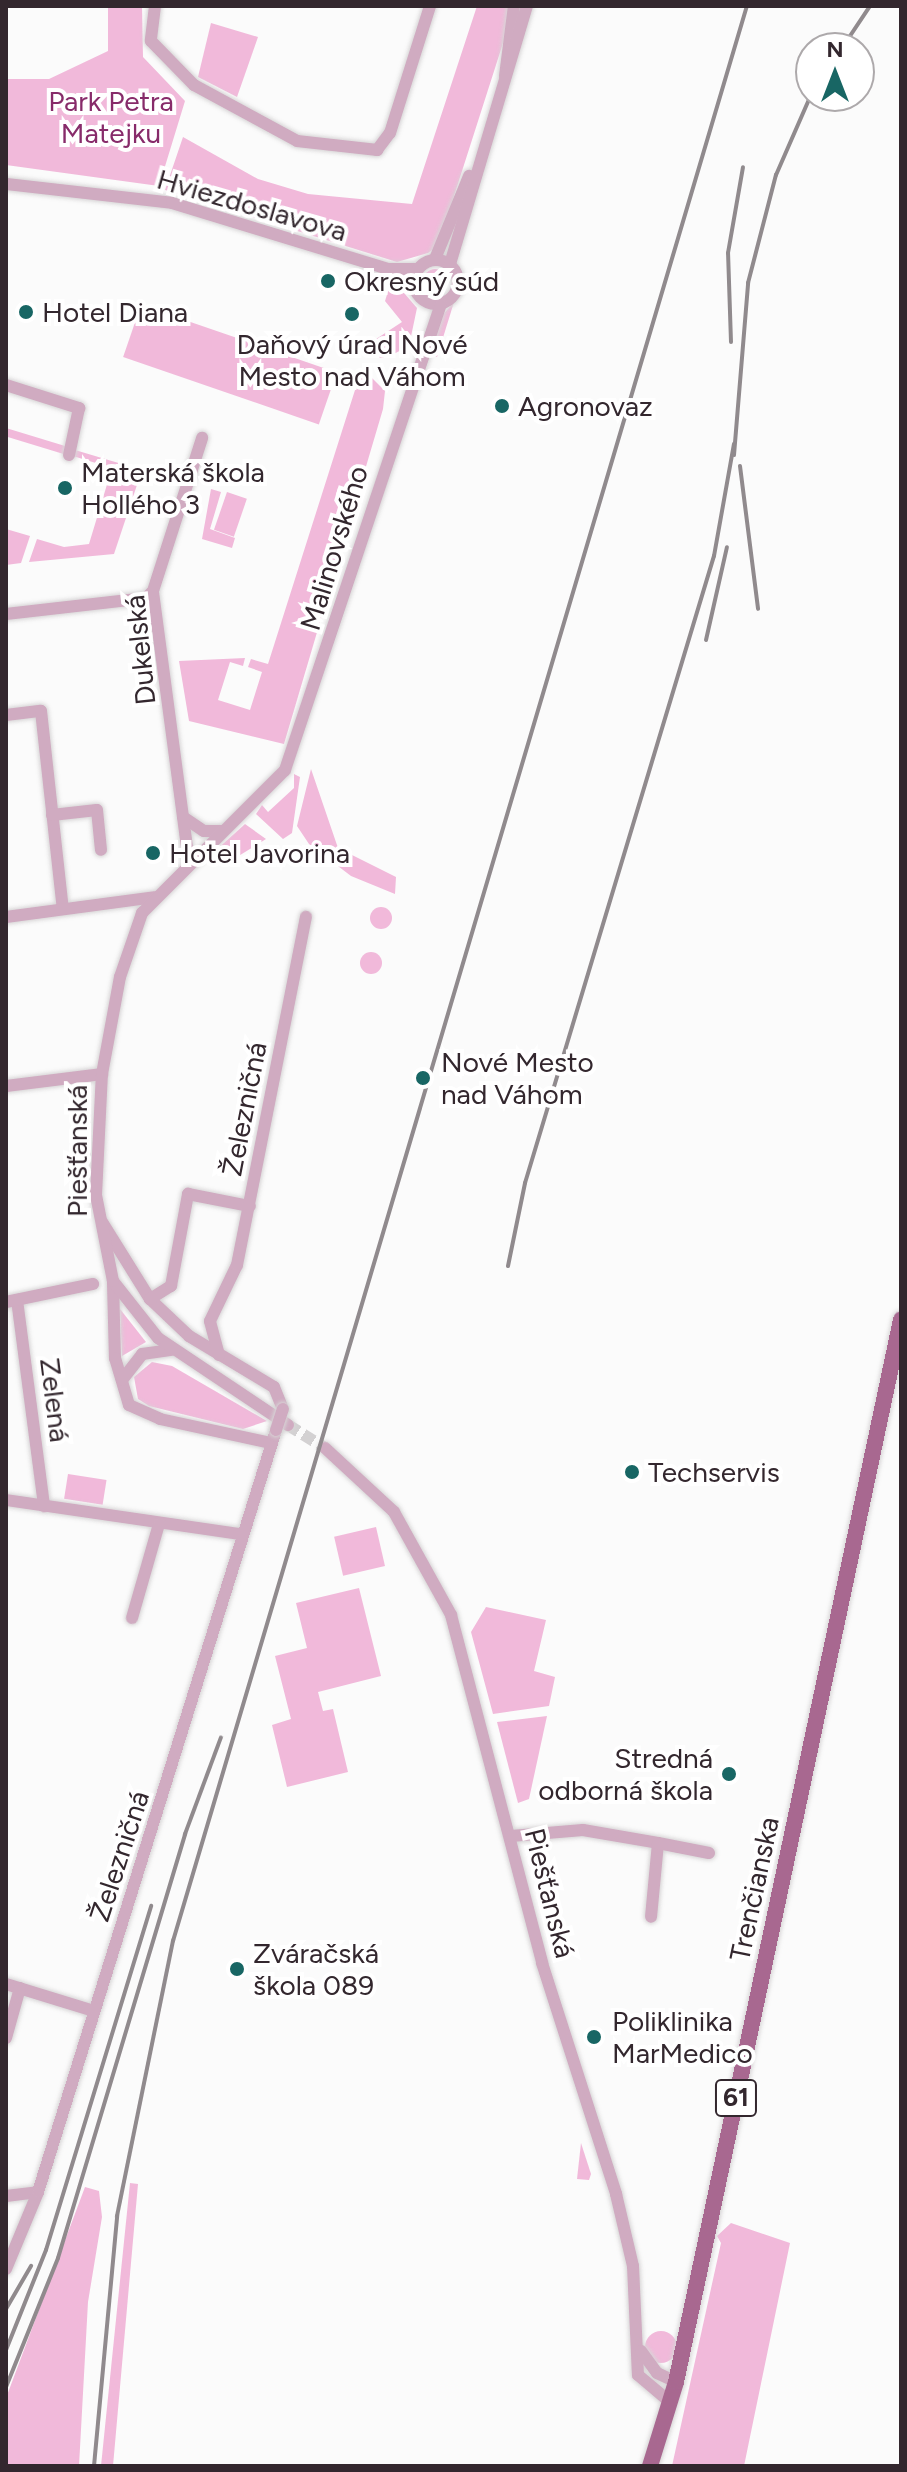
<!DOCTYPE html>
<meta charset="utf-8">
<style>
body{margin:0}
#map{position:relative;width:907px;height:2472px;overflow:hidden;background:#fbfbfb;font-family:Figtree,sans-serif}
div>[style]{position:absolute}
.green>*{inset:0;background:#f1b9da;transform-origin:0 0}
.round{border-radius:50%}
.minor-tunnel>*{height:12px;margin-top:-6px;transform-origin:0;background:repeating-linear-gradient(90deg,#d3d1d2 0 12px,transparent 0 18px)}
.roads{filter:drop-shadow(0 0 2px #d7d5d6) drop-shadow(0 0 2px #d7d5d6)}
.minor>*{height:12px;margin:-6px;padding:0 6px;transform-origin:6px;border-radius:6px;background:#d0abc1}
.minor>.ring{margin:-6px;padding:0;box-sizing:content-box;background:none;border:12px solid #d0abc1;border-radius:50%}
.major>*{height:16px;margin:-8px;padding:0 8px;transform-origin:8px;border-radius:8px;background:#a86890}
.rail>*{height:4px;margin:-2px;padding:0 2px;transform-origin:2px;border-radius:2px;background:#908a8d}
.bridges{filter:drop-shadow(0 0 2px #d7d5d6) drop-shadow(0 0 2px #d7d5d6)}
.minor-bridge>*{height:12px;margin:-6px;padding:0 6px;transform-origin:6px;border-radius:6px;background:#d0abc1}
.dots>*{width:22px;height:22px;translate:-50% -50%;box-sizing:border-box;border:4px solid #fff;border-radius:50%}
span{translate:-50% -50%;white-space:nowrap;text-align:center;line-height:1.15;-webkit-text-stroke:8px #fff;paint-order:stroke}
.shield-label span{padding:2px 6px;background:#fff;border:2px solid;border-radius:6px;-webkit-text-stroke-width:0}
.shield-label{font-size:26px;color:#33272e;font-weight:700}
.park-label{font-size:28px;color:#872b6a}
.street-label{font-size:28px;color:#33272e}
.poi-label{font-size:28px;color:#33272e}
.left{translate:0 -50%;text-align:left}
.right{translate:-100% -50%;text-align:right}
.frame{position:absolute;inset:0;border:8px solid #33272e;pointer-events:none}
.north{position:absolute;left:795px;top:32px;width:80px;height:80px;box-sizing:border-box;background:#fff;border:2px solid #ada9ab;border-radius:50%;rotate:0deg;font-size:22px;font-weight:700;line-height:32px;text-align:center;color:#33272e}
.north::after{content:'';display:block;margin:auto;width:28px;height:36px;background:#186664;clip-path:polygon(50% 0,100% 100%,50% 72%,0 100%)}
</style>
<div id="map">
<div class="green">
<div style="clip-path:polygon(108px 6px,142px 6px,143px 57px,185px 101px,159px 186px,6px 165px,6px 79px,49px 79px,108px 51px)"></div>
<div style="clip-path:polygon(477px 6px,510px 6px,512px 15px,438px 246px,428px 253px,397px 262px,165px 190px,183px 137px,258px 179px,308px 194px,412px 204px)"></div>
<div style="clip-path:polygon(211px 23px,258px 37px,237px 97px,198px 77px)"></div>
<div class="round" style="left:423px;top:269px;width:24px;height:24px"></div>
<div style="clip-path:polygon(392px 279px,417px 308px,409px 346px,386px 358px,368px 357px,373px 341px,402px 322px,385px 301px)"></div>
<div style="clip-path:polygon(454px 302px,437px 357px,429px 353px,440px 318px)"></div>
<div style="left:141px;top:305px;width:207px;height:55px;rotate:19deg"></div>
<div style="clip-path:polygon(362px 368px,385px 391px,383px 409px,284px 744px,189px 721px,179px 661px,245px 658px,243px 666px,230px 662px,218px 700px,250px 710px,262px 672px,248px 667px,251px 659px,268px 664px)"></div>
<div style="left:6px;top:428px;width:66px;height:8px;rotate:17deg"></div>
<div style="clip-path:polygon(75px 450px,142px 470px,114px 554px,29px 562px,37px 539px,64px 547px,89px 544px,112px 468px,73px 456px)"></div>
<div style="clip-path:polygon(211px 489px,221px 492px,210px 529px,235px 538px,232px 548px,202px 539px)"></div>
<div style="left:227px;top:492px;width:21px;height:40px;rotate:19deg"></div>
<div style="clip-path:polygon(6px 529px,30px 536px,21px 563px,6px 565px)"></div>
<div style="clip-path:polygon(311px 769px,338px 848px,396px 877px,395px 894px,351px 876px,309px 844px,297px 826px)"></div>
<div style="clip-path:polygon(294px 774px,300px 777px,292px 833px,283px 839px,256px 814px,262px 805px,268px 812px,294px 788px)"></div>
<div style="clip-path:polygon(245px 824px,266px 839px,224px 865px,214px 852px)"></div>
<div class="round" style="left:370px;top:907px;width:22px;height:22px"></div>
<div class="round" style="left:360px;top:952px;width:22px;height:22px"></div>
<div style="clip-path:polygon(120px 1309px,146px 1342px,122px 1356px)"></div>
<div style="clip-path:polygon(152px 1362px,172px 1366px,267px 1421px,243px 1429px,149px 1406px,138px 1399px,134px 1377px)"></div>
<div style="left:68px;top:1474px;width:39px;height:25px;rotate:9deg"></div>
<div style="left:376px;top:1527px;width:40px;height:43px;rotate:77deg"></div>
<div style="clip-path:polygon(359px 1588px,381px 1676px,318px 1692px,323px 1711px,333px 1709px,348px 1772px,287px 1787px,272px 1725px,291px 1719px,275px 1656px,307px 1648px,296px 1603px)"></div>
<div style="clip-path:polygon(486px 1607px,546px 1620px,534px 1671px,555px 1677px,549px 1706px,493px 1714px,471px 1632px)"></div>
<div style="clip-path:polygon(547px 1716px,529px 1799px,518px 1803px,497px 1722px)"></div>
<div style="clip-path:polygon(581px 2143px,591px 2174px,589px 2180px,577px 2179px)"></div>
<div style="clip-path:polygon(130px 2183px,138px 2184px,113px 2466px,101px 2466px)"></div>
<div style="clip-path:polygon(85px 2187px,99px 2191px,102px 2217px,88px 2302px,79px 2466px,6px 2466px,6px 2398px)"></div>
<div style="clip-path:polygon(731px 2223px,790px 2243px,744px 2466px,672px 2466px,721px 2243px,717px 2236px)"></div>
<div class="round" style="left:645px;top:2331px;width:32px;height:32px"></div>
</div>
<div class="minor-tunnel">
<div style="left:288px;top:1425px;width:44px;rotate:31.9deg"></div>
</div>
<div class="roads">
<div class="minor">
<div style="left:155px;top:6px;width:35px;rotate:97deg"></div>
<div style="left:151px;top:41px;width:62px;rotate:45.7deg"></div>
<div style="left:194px;top:85px;width:117px;rotate:28.5deg"></div>
<div style="left:297px;top:141px;width:81px;rotate:6.4deg"></div>
<div style="left:377px;top:150px;width:21px;rotate:-53deg"></div>
<div style="left:390px;top:133px;width:133px;rotate:-72.5deg"></div>
<div style="left:505px;top:76px;width:71px;rotate:-82.7deg"></div>
<div style="left:6px;top:184px;width:167px;rotate:6.5deg"></div>
<div style="left:172px;top:203px;width:226px;rotate:17deg"></div>
<div style="left:388px;top:269px;width:29px"></div>
<div style="left:435px;top:259px;width:90px;rotate:-67.7deg"></div>
<div class="ring" style="left:414px;top:260px;width:32px;height:32px"></div>
<div style="left:450px;top:264px;width:269px;rotate:-73.4deg"></div>
<div style="left:6px;top:385px;width:77px;rotate:17.5deg"></div>
<div style="left:79px;top:408px;width:48px;rotate:102deg"></div>
<div style="left:6px;top:614px;width:141px;rotate:-6.5deg"></div>
<div style="left:146px;top:598px;width:10px;rotate:-45deg"></div>
<div style="left:6px;top:715px;width:35px;rotate:-7deg"></div>
<div style="left:41px;top:711px;width:199px;rotate:83.7deg"></div>
<div style="left:52px;top:815px;width:45px;rotate:-6.3deg"></div>
<div style="left:97px;top:810px;width:40px;rotate:84.3deg"></div>
<div style="left:183px;top:817px;width:25px;rotate:34deg"></div>
<div style="left:204px;top:831px;width:17px"></div>
<div style="left:189px;top:862px;width:273px;rotate:-97.6deg"></div>
<div style="left:153px;top:591px;width:161px;rotate:-72.2deg"></div>
<div style="left:6px;top:917px;width:150px;rotate:-7.6deg"></div>
<div style="left:6px;top:1086px;width:97px;rotate:-7.1deg"></div>
<div style="left:102px;top:1222px;width:91px;rotate:58.1deg"></div>
<div style="left:150px;top:1299px;width:54px;rotate:43.5deg"></div>
<div style="left:189px;top:1336px;width:99px;rotate:31deg"></div>
<div style="left:274px;top:1387px;width:24px;rotate:68deg"></div>
<div style="left:113px;top:1283px;width:75px;rotate:88.5deg"></div>
<div style="left:115px;top:1358px;width:49px;rotate:73.4deg"></div>
<div style="left:129px;top:1405px;width:34px;rotate:24deg"></div>
<div style="left:160px;top:1419px;width:114px;rotate:12.2deg"></div>
<div style="left:150px;top:1299px;width:25px;rotate:-32deg"></div>
<div style="left:171px;top:1286px;width:94px;rotate:-79.5deg"></div>
<div style="left:188px;top:1194px;width:63px;rotate:11deg"></div>
<div style="left:17px;top:1300px;width:208px;rotate:82.5deg"></div>
<div style="left:6px;top:1302px;width:89px;rotate:-11.7deg"></div>
<div style="left:219px;top:1355px;width:35px;rotate:-105deg"></div>
<div style="left:210px;top:1321px;width:62px;rotate:-64.3deg"></div>
<div style="left:237px;top:1265px;width:355px;rotate:-78.8deg"></div>
<div style="left:122px;top:1380px;width:33px;rotate:-52deg"></div>
<div style="left:142px;top:1354px;width:30px;rotate:-8deg"></div>
<div style="left:288px;top:1425px;width:156px;rotate:-146.2deg"></div>
<div style="left:158px;top:1338px;width:73px;rotate:-128.3deg"></div>
<div style="left:113px;top:1281px;width:88px;rotate:-101.2deg"></div>
<div style="left:96px;top:1195px;width:121px;rotate:-87.2deg"></div>
<div style="left:102px;top:1074px;width:99px;rotate:-79.5deg"></div>
<div style="left:120px;top:977px;width:68px;rotate:-71deg"></div>
<div style="left:142px;top:913px;width:202px;rotate:-45deg"></div>
<div style="left:285px;top:770px;width:491px;rotate:-71.5deg"></div>
<div style="left:325px;top:1448px;width:94px;rotate:42.8deg"></div>
<div style="left:394px;top:1512px;width:118px;rotate:61deg"></div>
<div style="left:451px;top:1615px;width:360px;rotate:75.3deg"></div>
<div style="left:542px;top:1963px;width:243px;rotate:72.2deg"></div>
<div style="left:616px;top:2194px;width:74px;rotate:76.7deg"></div>
<div style="left:633px;top:2266px;width:109px;rotate:87.4deg"></div>
<div style="left:638px;top:2375px;width:42px;rotate:40.2deg"></div>
<div style="left:6px;top:1500px;width:236px;rotate:8.3deg"></div>
<div style="left:132px;top:1618px;width:98px;rotate:-74deg"></div>
<div style="left:511px;top:1836px;width:72px;rotate:-4.8deg"></div>
<div style="left:583px;top:1830px;width:76px;rotate:9.8deg"></div>
<div style="left:658px;top:1843px;width:74px;rotate:95.4deg"></div>
<div style="left:658px;top:1843px;width:52px;rotate:11.1deg"></div>
<div style="left:6px;top:1984px;width:92px;rotate:17.1deg"></div>
<div style="left:6px;top:2038px;width:52px;rotate:-74.4deg"></div>
<div style="left:6px;top:2196px;width:32px;rotate:-7deg"></div>
<div style="left:6px;top:2269px;width:83px;rotate:-67.4deg"></div>
<div style="left:38px;top:2192px;width:798px;rotate:-72.65deg"></div>
<div style="left:641px;top:2351px;width:27px;rotate:54deg"></div>
<div style="left:657px;top:2373px;width:21px;rotate:25deg"></div>
</div>
<div class="major">
<div style="left:650px;top:2466px;width:88px;rotate:-72.8deg"></div>
<div style="left:676px;top:2382px;width:1086px;rotate:-78.04deg"></div>
</div>
</div>
<div class="rail">
<div style="left:842px;top:48px;width:50px;rotate:-56.3deg"></div>
<div style="left:731px;top:342px;width:89px;rotate:-91.9deg"></div>
<div style="left:728px;top:253px;width:87px;rotate:-80.1deg"></div>
<div style="left:734px;top:455px;width:173px;rotate:-85.3deg"></div>
<div style="left:748px;top:283px;width:112px;rotate:-75.5deg"></div>
<div style="left:776px;top:175px;width:87px;rotate:-66.4deg"></div>
<div style="left:740px;top:466px;width:144px;rotate:82.8deg"></div>
<div style="left:706px;top:640px;width:95px;rotate:-77.3deg"></div>
<div style="left:508px;top:1266px;width:85px;rotate:-78.4deg"></div>
<div style="left:525px;top:1183px;width:655px;rotate:-73.23deg"></div>
<div style="left:714px;top:556px;width:114px;rotate:-79.9deg"></div>
<div style="left:6px;top:2309px;width:50px;rotate:-59.8deg"></div>
<div style="left:6px;top:2350px;width:108px;rotate:-68.2deg"></div>
<div style="left:46px;top:2250px;width:360px;rotate:-73deg"></div>
<div style="left:6px;top:2387px;width:139px;rotate:-68deg"></div>
<div style="left:58px;top:2258px;width:443px;rotate:-73.3deg"></div>
<div style="left:185px;top:1834px;width:103px;rotate:-69.6deg"></div>
<div style="left:94px;top:2466px;width:251px;rotate:-84.7deg"></div>
<div style="left:117px;top:2216px;width:281px;rotate:-78.5deg"></div>
<div style="left:173px;top:1941px;width:2018px;rotate:-73.48deg"></div>
</div>
<div class="bridges">
<div class="minor-bridge">
<div style="left:276px;top:1430px;width:22px;rotate:-72deg"></div>
</div>
</div>
<div class="dots">
<div style="left:328px;top:281px;background:#186664"></div>
<div style="left:26px;top:312px;background:#186664"></div>
<div style="left:352px;top:314px;background:#186664"></div>
<div style="left:502px;top:406px;background:#186664"></div>
<div style="left:65px;top:488px;background:#186664"></div>
<div style="left:153px;top:853px;background:#186664"></div>
<div style="left:423px;top:1078px;background:#186664"></div>
<div style="left:632px;top:1472px;background:#186664"></div>
<div style="left:729px;top:1774px;background:#186664"></div>
<div style="left:237px;top:1969px;background:#186664"></div>
<div style="left:594px;top:2037px;background:#186664"></div>
</div>
<div class="shield-label">
<span style="left:736px;top:2098px">61</span>
</div>
<div class="park-label">
<span style="left:111px;top:117px">Park Petra<br>Matejku</span>
</div>
<div class="street-label">
<span style="left:252px;top:205px;rotate:16deg">Hviezdoslavova</span>
<span style="left:334px;top:548px;rotate:-73deg">Malinovského</span>
<span style="left:140px;top:650px;rotate:-96deg">Dukelská</span>
<span style="left:244px;top:1109px;rotate:-79deg">Železničná</span>
<span style="left:77px;top:1151px;rotate:-90deg">Piešťanská</span>
<span style="left:55px;top:1400px;rotate:83deg">Zelená</span>
<span style="left:119px;top:1856px;rotate:-72deg">Železničná</span>
<span style="left:754px;top:1889px;rotate:-78deg">Trenčianska</span>
<span style="left:550px;top:1893px;rotate:76deg">Piešťanská</span>
</div>
<div class="poi-label">
<span class="left" style="left:344px;top:281px">Okresný súd</span>
<span class="left" style="left:42px;top:312px">Hotel Diana</span>
<span style="left:352px;top:360px">Daňový úrad Nové<br>Mesto nad Váhom</span>
<span class="left" style="left:518px;top:406px">Agronovaz</span>
<span class="left" style="left:81px;top:488px">Materská škola<br>Hollého 3</span>
<span class="left" style="left:169px;top:853px">Hotel Javorina</span>
<span class="left" style="left:441px;top:1078px">Nové Mesto<br>nad Váhom</span>
<span class="left" style="left:648px;top:1472px">Techservis</span>
<span class="right" style="left:713px;top:1774px">Stredná<br>odborná škola</span>
<span class="left" style="left:253px;top:1969px">Zváračská<br>škola 089</span>
<span class="left" style="left:612px;top:2037px">Poliklinika<br>MarMedico</span>
</div>
<div class="frame"></div>
<div class="north">N</div>
</div>
